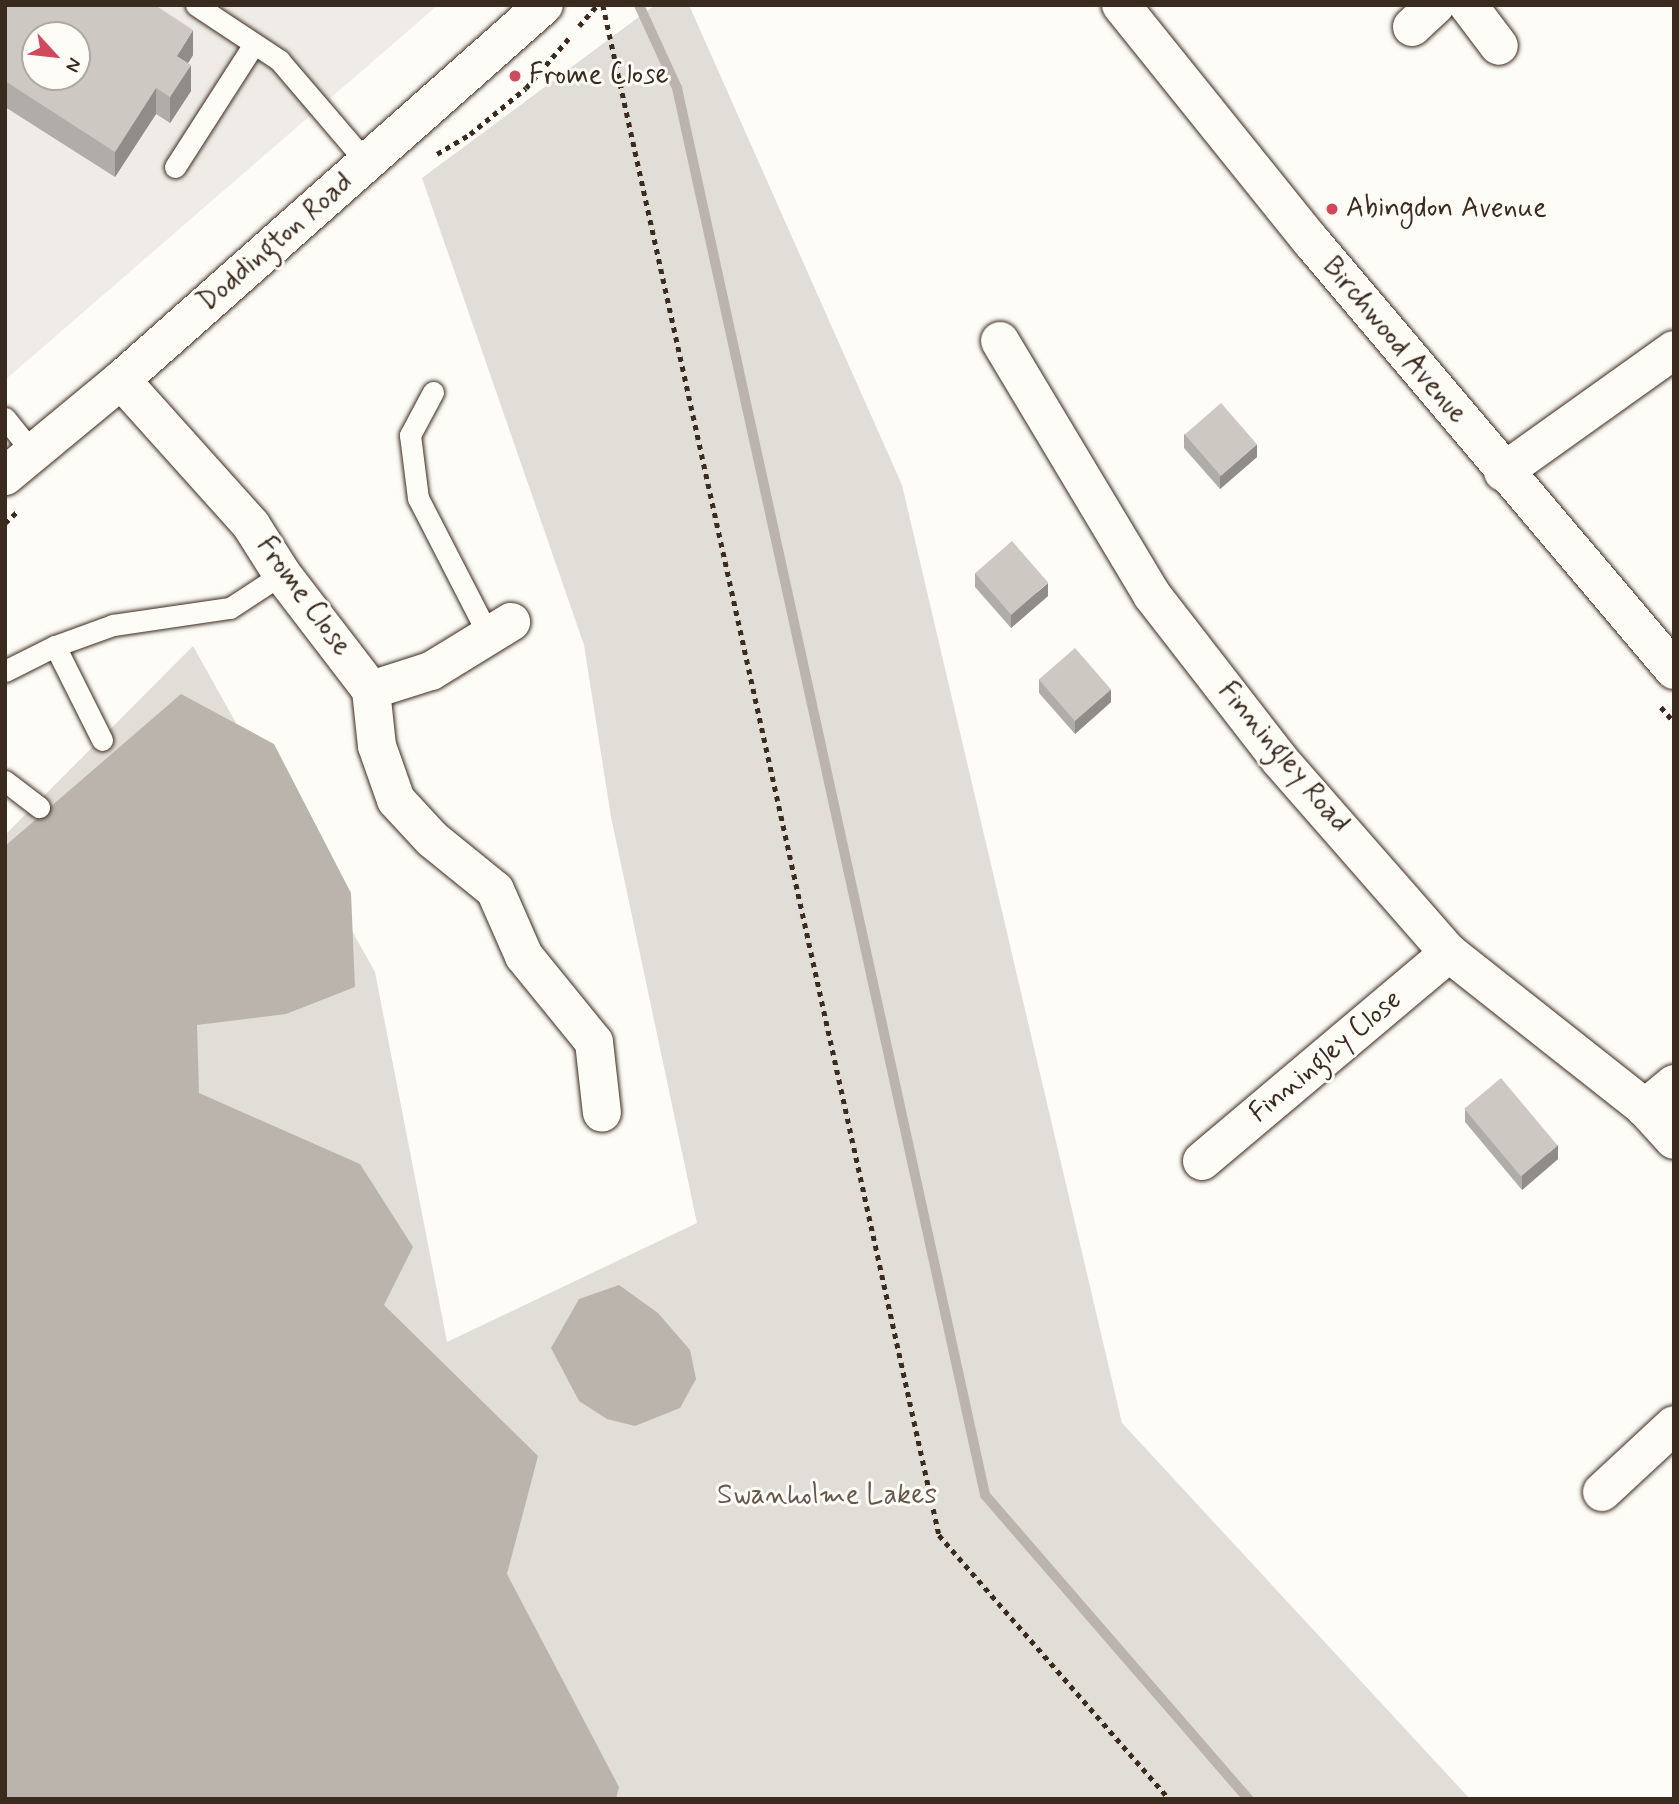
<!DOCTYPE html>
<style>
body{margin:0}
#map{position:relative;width:1679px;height:1804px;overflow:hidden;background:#fdfcf7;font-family:Mynerve,sans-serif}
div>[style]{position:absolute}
.built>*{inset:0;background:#efece7}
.green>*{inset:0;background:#e1ded7}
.water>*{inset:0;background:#bbb4ad}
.stream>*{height:10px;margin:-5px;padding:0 5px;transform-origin:5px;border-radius:5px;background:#bbb4ad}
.path>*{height:4.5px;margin-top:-2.25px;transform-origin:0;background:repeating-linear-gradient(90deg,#3b2a1e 0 5px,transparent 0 10px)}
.roads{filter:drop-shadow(0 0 2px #3b2a1e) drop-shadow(0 0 2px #3b2a1e)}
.service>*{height:21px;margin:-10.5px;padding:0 10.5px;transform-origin:10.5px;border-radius:10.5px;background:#fdfcf7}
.minor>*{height:38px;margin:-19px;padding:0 19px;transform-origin:19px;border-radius:19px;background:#fdfcf7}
.tertiary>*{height:38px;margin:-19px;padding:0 19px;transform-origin:19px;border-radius:19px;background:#fdfcf7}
.secondary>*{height:38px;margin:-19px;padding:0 19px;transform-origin:19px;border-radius:19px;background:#fdfcf7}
.wall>*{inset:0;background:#b0aca7}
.shaded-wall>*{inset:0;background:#908c88}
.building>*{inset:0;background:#cdc8c2;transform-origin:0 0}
.dots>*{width:19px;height:19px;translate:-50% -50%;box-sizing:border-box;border:4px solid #fdfcf7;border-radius:50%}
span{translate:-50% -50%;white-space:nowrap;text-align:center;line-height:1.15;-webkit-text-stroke:6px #fdfcf7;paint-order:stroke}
.poi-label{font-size:28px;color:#3b2a1e}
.left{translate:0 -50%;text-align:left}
.street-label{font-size:28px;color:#3b2a1e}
.park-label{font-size:28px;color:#64574c}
.frame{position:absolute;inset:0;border:7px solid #3b2a1e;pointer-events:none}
.north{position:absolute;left:21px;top:21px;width:70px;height:70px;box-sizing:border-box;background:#fdfcf7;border:2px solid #afa8a0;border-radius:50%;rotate:117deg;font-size:19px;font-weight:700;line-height:28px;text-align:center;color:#3b2a1e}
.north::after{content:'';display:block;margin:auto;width:24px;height:32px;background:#d1495b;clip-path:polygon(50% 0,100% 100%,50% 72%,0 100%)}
</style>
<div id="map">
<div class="built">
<div style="clip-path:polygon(evenodd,5px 5px,438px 5px,5px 380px,5px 5px,35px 35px,77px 35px,77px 77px,35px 77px,35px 35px)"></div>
</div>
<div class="green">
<div style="clip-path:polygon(655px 5px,689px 5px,902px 485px,1122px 1423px,1470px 1799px,5px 1799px,5px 835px,193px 646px,375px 972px,447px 1342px,697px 1223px,611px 817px,584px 645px,422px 178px)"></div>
</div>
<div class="water">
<div style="clip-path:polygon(181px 694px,274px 744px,351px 893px,355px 987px,286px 1014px,197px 1025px,199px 1093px,360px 1164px,413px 1247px,384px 1305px,538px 1456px,507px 1574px,619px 1787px,616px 1799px,5px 1799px,5px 846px)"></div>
<div style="clip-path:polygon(619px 1285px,658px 1313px,690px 1350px,696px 1379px,680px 1408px,635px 1426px,607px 1419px,579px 1401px,551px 1348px,579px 1299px)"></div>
</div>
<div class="stream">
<div style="left:639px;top:5px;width:91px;rotate:65.4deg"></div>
<div style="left:677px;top:88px;width:1440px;rotate:77.65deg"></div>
<div style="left:985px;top:1495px;width:402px;rotate:49.1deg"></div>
</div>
<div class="path">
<div style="left:603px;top:5px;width:1566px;rotate:77.61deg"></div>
<div style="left:939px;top:1535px;width:350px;rotate:48.9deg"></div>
<div style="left:579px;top:26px;width:28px;rotate:-49deg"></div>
<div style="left:437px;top:154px;width:39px;rotate:-31deg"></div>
<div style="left:470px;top:134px;width:72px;rotate:-39.4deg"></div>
<div style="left:526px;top:88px;width:66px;rotate:-49.3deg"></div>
<div style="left:5px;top:523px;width:16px;rotate:-43deg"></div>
<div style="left:1661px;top:707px;width:20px;rotate:49deg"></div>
</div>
<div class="roads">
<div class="service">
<div style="left:196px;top:5px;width:100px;rotate:33.5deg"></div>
<div style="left:279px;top:60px;width:135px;rotate:49.5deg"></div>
<div style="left:175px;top:167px;width:146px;rotate:-57.3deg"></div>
<div style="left:433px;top:392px;width:49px;rotate:118.1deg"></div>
<div style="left:410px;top:435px;width:64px;rotate:82.8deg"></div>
<div style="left:418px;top:498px;width:155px;rotate:62.8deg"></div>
<div style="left:5px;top:418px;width:45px;rotate:51.3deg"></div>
<div style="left:55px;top:646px;width:105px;rotate:63.4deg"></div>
<div style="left:5px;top:671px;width:56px;rotate:-26.6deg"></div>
<div style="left:55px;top:646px;width:62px;rotate:-19.9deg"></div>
<div style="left:113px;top:625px;width:118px;rotate:-8.3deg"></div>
<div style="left:230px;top:608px;width:62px;rotate:-33.2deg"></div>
<div style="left:5px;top:781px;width:43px;rotate:37.4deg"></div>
</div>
<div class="minor">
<div style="left:1468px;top:5px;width:51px;rotate:52.9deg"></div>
<div style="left:1412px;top:27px;width:33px;rotate:-43deg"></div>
<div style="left:1000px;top:341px;width:296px;rotate:59.1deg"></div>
<div style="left:1152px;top:595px;width:207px;rotate:52.2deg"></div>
<div style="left:1279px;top:759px;width:258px;rotate:48.8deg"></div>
<div style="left:1449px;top:953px;width:250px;rotate:38.3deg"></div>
<div style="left:121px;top:380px;width:195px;rotate:48.1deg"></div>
<div style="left:251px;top:525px;width:58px;rotate:57.7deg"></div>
<div style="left:282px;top:574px;width:146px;rotate:52.5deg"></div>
<div style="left:371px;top:690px;width:56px;rotate:83.9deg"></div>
<div style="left:377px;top:746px;width:57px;rotate:70.6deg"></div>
<div style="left:396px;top:800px;width:53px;rotate:47.3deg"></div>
<div style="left:432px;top:839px;width:81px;rotate:39deg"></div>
<div style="left:495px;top:890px;width:72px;rotate:66.3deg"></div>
<div style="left:524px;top:956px;width:111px;rotate:50.9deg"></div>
<div style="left:594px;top:1042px;width:71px;rotate:83.6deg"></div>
<div style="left:1503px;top:472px;width:210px;rotate:-35.5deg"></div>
<div style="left:371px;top:690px;width:63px;rotate:-17.6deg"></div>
<div style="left:431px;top:671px;width:94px;rotate:-31.5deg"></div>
<div style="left:1674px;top:1084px;width:38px;rotate:140deg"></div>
<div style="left:1645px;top:1108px;width:43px;rotate:47.8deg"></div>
<div style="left:1202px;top:1161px;width:323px;rotate:-40.1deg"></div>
<div style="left:1602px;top:1492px;width:98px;rotate:-42.9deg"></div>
</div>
<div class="tertiary">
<div style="left:1121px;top:5px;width:303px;rotate:51.2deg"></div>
<div style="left:1311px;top:241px;width:562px;rotate:49.76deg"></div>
</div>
<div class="secondary">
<div style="left:5px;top:476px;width:151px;rotate:-39.6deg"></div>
<div style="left:121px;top:380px;width:565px;rotate:-41.56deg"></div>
</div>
</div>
<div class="wall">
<div style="clip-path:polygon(5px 5px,193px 55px,188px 63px,191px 91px,170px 123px,156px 114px,115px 177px,5px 107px)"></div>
<div style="clip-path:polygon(1184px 434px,1257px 457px,1220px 489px,1184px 448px)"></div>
<div style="clip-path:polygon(975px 573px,1048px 596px,1011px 628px,975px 587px)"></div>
<div style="clip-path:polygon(1039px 679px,1111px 702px,1075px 734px,1039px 693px)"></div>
<div style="clip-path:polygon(1465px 1109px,1558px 1159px,1522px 1190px,1465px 1122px)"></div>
</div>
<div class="shaded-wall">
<div style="clip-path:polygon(193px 30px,193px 55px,177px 81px,177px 56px)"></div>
<div style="clip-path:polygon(191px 65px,191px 91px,170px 123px,170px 97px)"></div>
<div style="clip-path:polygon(156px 88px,156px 114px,115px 177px,115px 152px)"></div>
<div style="clip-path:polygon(1257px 444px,1257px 457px,1220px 489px,1220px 476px)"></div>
<div style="clip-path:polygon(1048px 583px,1048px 596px,1011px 628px,1011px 615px)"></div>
<div style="clip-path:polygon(1111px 689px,1111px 702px,1075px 734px,1075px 721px)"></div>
<div style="clip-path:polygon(1558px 1145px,1558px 1159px,1522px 1190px,1522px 1176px)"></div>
</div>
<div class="building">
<div style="clip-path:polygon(evenodd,5px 5px,155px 5px,193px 30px,177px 56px,191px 65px,170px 97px,156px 88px,115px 152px,5px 81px,5px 5px,35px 35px,77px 35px,77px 77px,35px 77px,35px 35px)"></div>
<div style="left:1221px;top:403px;width:55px;height:48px;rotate:49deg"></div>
<div style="left:1012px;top:541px;width:55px;height:49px;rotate:49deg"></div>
<div style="left:1075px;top:648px;width:55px;height:48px;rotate:49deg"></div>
<div style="left:1501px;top:1078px;width:88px;height:48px;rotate:50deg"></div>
</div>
<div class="dots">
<div style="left:515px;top:76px;background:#d1495b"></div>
<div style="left:1332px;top:209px;background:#d1495b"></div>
</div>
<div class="poi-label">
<span class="left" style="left:529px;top:76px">Frome Close</span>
<span class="left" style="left:1346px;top:209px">Abingdon Avenue</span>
</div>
<div class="street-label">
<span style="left:276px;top:243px;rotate:-41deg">Doddington Road</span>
<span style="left:1394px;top:341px;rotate:50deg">Birchwood Avenue</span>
<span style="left:303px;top:597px;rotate:54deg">Frome Close</span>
<span style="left:1283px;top:758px;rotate:50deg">Finningley Road</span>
<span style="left:1326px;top:1057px;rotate:-40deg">Finningley Close</span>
</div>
<div class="park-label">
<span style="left:827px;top:1496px">Swanholme Lakes</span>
</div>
<div class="frame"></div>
<div class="north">N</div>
</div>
